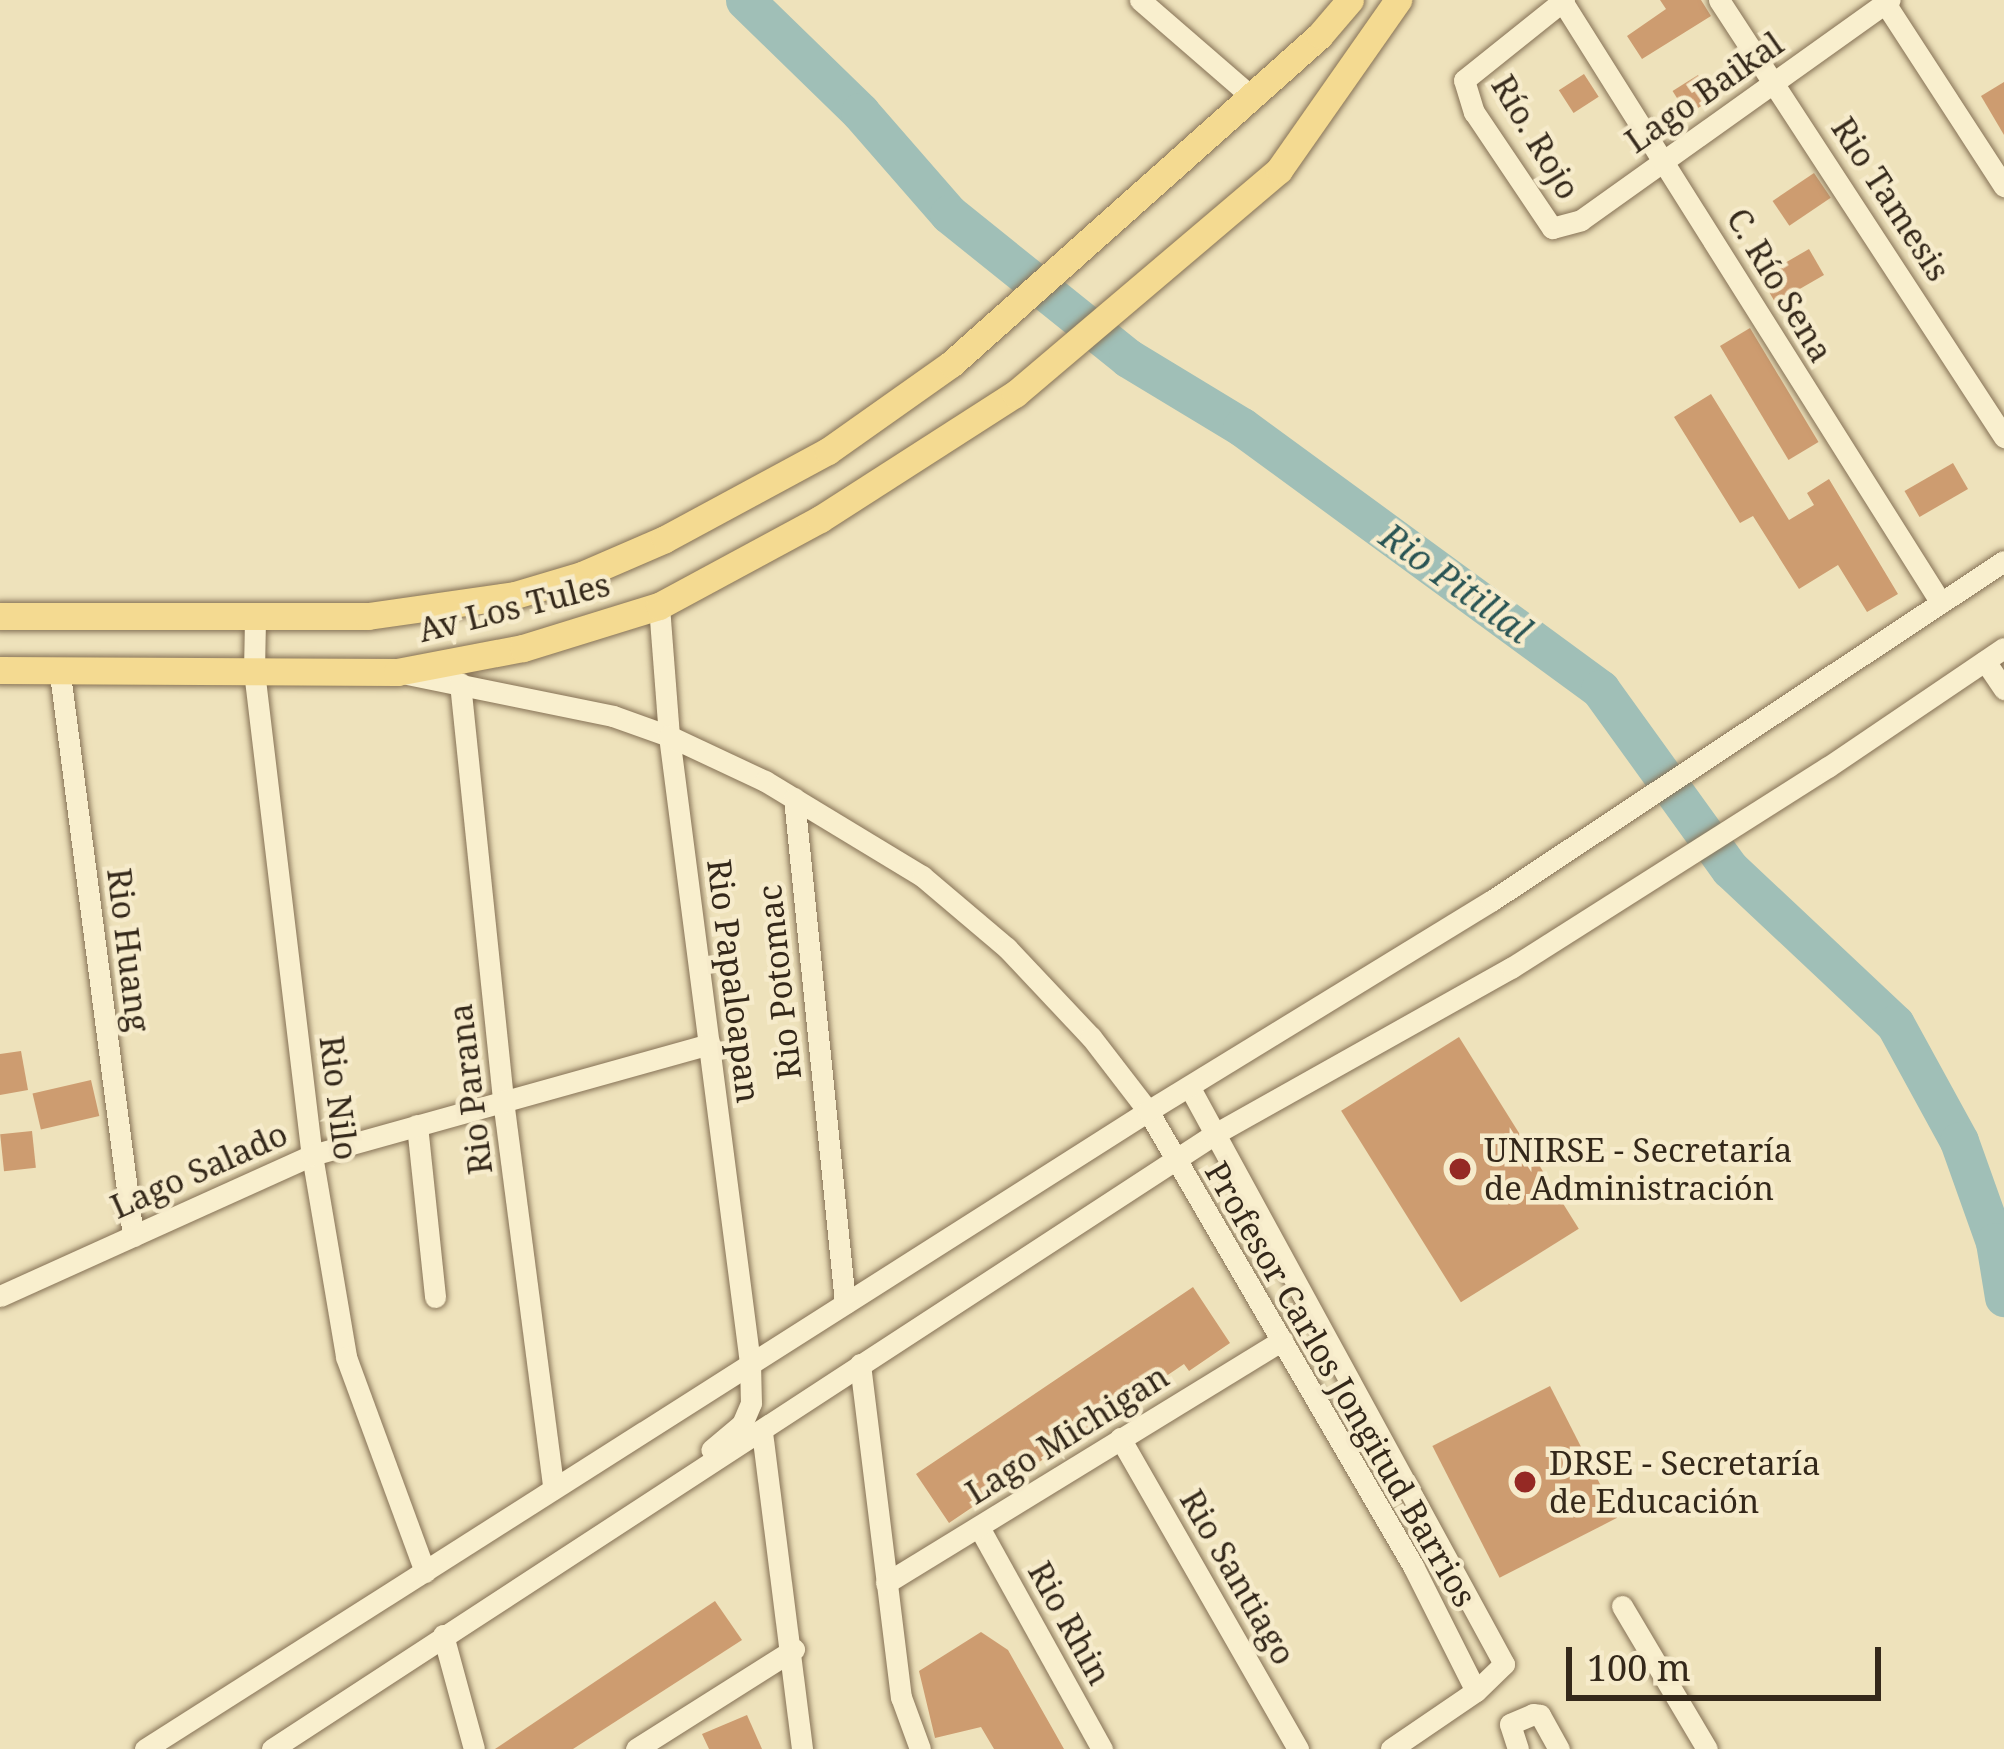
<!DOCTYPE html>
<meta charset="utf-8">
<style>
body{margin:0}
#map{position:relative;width:2004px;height:1749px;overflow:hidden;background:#eee2bb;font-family:"Noto Serif",serif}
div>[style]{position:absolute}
.river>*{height:39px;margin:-19.5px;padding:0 19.5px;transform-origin:19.5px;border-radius:19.5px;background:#a0bfb7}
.building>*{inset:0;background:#cd9c70;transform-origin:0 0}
.roads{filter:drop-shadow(0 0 3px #857155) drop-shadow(0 0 3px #857155)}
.minor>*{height:21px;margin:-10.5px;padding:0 10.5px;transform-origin:10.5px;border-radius:10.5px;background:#f9efce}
.major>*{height:27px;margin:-13.5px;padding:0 13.5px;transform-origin:13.5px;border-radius:13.5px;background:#f4da91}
.dots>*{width:33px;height:33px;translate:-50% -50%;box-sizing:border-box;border:6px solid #f6ebcb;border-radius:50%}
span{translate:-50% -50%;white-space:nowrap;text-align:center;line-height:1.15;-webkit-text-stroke:9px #f6ebcb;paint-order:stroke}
.street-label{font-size:33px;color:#34281a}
.poi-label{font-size:33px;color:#34281a}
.left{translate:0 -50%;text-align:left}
.water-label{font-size:36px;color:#295454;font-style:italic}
.scale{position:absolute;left:1566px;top:1647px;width:315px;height:54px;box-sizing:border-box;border:6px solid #34281a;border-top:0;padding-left:15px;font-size:36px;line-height:42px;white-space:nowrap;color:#34281a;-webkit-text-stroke:9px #f6ebcb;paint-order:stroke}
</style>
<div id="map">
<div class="river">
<div style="left:745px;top:0;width:161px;rotate:44.2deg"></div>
<div style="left:860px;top:112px;width:135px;rotate:48.9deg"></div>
<div style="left:949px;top:214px;width:230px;rotate:38.8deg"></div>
<div style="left:1128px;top:358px;width:133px;rotate:31.2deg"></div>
<div style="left:1242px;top:427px;width:444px;rotate:36.2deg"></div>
<div style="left:1600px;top:689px;width:222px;rotate:54.2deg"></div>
<div style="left:1730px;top:869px;width:226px;rotate:43.2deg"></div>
<div style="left:1895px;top:1024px;width:133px;rotate:61.3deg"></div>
<div style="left:1959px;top:1141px;width:107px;rotate:70.4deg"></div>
<div style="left:1995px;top:1242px;width:56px;rotate:80.7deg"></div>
</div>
<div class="building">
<div style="clip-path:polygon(1660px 0,1701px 0,1711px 16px,1642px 59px,1627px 36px,1666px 9px)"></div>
<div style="left:1584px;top:74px;width:27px;height:30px;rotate:57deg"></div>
<div style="left:1698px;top:75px;width:28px;height:30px;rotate:58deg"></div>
<div style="clip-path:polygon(2004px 82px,2004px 135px,1981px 96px)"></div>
<div style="left:1814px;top:173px;width:30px;height:50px;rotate:56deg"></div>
<div style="left:1809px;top:249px;width:30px;height:56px;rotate:60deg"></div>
<div style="left:1750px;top:328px;width:133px;height:35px;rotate:59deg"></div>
<div style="clip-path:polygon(1711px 394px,1789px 520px,1814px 505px,1807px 493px,1829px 479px,1898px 594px,1867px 612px,1838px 565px,1799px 589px,1753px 516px,1740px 523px,1674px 417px)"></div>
<div style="left:1953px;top:463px;width:30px;height:56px;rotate:60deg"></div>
<div style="left:1459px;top:1037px;width:226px;height:139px;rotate:58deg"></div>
<div style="clip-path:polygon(21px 1051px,28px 1090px,0 1095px,0 1054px)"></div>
<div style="left:91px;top:1080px;width:37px;height:60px;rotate:77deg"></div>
<div style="left:32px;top:1131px;width:37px;height:32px;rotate:84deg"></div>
<div style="clip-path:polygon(1193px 1287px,1230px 1343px,1189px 1371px,1184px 1364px,949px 1523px,916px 1474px)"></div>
<div style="left:1550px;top:1386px;width:148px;height:132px;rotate:63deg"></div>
<div style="clip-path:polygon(715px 1601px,742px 1640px,573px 1749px,495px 1749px)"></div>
<div style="clip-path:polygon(981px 1632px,1008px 1650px,1064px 1749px,994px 1749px,981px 1727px,935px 1738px,919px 1671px)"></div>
<div style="clip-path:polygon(747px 1715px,762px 1749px,709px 1749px,702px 1734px)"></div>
</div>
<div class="roads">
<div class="minor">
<div style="left:1140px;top:0;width:147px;rotate:40.9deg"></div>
<div style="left:1564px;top:0;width:128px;rotate:141.3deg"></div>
<div style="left:1464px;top:80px;width:34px;rotate:73deg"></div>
<div style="left:1474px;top:112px;width:140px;rotate:56.1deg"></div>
<div style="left:1552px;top:228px;width:30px;rotate:-15deg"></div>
<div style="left:1581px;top:220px;width:379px;rotate:-35.5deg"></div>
<div style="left:1719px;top:0;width:522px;rotate:56.89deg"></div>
<div style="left:1883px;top:0;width:222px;rotate:57deg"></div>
<div style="left:1562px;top:1px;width:711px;rotate:57.81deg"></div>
<div style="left:659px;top:606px;width:130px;rotate:85.6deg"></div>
<div style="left:669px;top:736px;width:632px;rotate:82.64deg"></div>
<div style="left:750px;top:1363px;width:40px;rotate:88.6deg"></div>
<div style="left:751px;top:1403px;width:23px;rotate:113deg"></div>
<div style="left:742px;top:1424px;width:40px;rotate:140deg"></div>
<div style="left:255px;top:619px;width:52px;rotate:91.1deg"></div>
<div style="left:254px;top:671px;width:487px;rotate:83.2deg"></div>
<div style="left:312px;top:1155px;width:205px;rotate:80.4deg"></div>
<div style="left:346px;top:1357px;width:229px;rotate:69.8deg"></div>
<div style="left:1985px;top:661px;width:34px;rotate:56deg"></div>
<div style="left:60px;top:674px;width:567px;rotate:82.6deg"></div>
<div style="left:407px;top:674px;width:210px;rotate:11.5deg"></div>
<div style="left:613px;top:716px;width:59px;rotate:19.7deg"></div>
<div style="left:669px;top:736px;width:106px;rotate:25.1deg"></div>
<div style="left:765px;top:781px;width:184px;rotate:31.2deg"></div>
<div style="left:922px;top:876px;width:111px;rotate:40.3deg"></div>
<div style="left:1007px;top:948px;width:122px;rotate:46.7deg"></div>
<div style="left:1091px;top:1037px;width:93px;rotate:52.4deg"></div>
<div style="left:1148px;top:1111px;width:527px;rotate:59.78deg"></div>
<div style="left:1413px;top:1566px;width:140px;rotate:63.3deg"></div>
<div style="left:460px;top:683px;width:419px;rotate:84.1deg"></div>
<div style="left:503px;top:1100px;width:390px;rotate:82.6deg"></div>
<div style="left:794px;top:798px;width:508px;rotate:84.23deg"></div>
<div style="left:1190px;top:1088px;width:656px;rotate:61.4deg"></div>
<div style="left:1504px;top:1664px;width:39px;rotate:136deg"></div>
<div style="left:1476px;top:1691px;width:103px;rotate:145.7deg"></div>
<div style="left:417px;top:1125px;width:173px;rotate:84deg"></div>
<div style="left:0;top:1296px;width:342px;rotate:-24.3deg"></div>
<div style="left:312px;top:1155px;width:413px;rotate:-15.6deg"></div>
<div style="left:860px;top:1364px;width:336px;rotate:83deg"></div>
<div style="left:901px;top:1697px;width:55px;rotate:69.9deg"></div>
<div style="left:762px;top:1432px;width:320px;rotate:82.8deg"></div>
<div style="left:1120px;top:1438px;width:358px;rotate:60.2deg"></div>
<div style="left:980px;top:1529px;width:252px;rotate:61deg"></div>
<div style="left:886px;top:1583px;width:465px;rotate:-31.5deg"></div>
<div style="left:1622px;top:1606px;width:166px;rotate:59.3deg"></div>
<div style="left:443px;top:1635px;width:118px;rotate:74.8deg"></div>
<div style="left:145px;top:1749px;width:1189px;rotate:-32.46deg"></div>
<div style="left:1148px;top:1111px;width:402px;rotate:-31.5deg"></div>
<div style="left:1491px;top:901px;width:615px;rotate:-33.54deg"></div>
<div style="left:272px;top:1749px;width:1124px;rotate:-33.12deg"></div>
<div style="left:1213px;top:1135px;width:342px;rotate:-29.3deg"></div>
<div style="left:1511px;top:968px;width:375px;rotate:-32.4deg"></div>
<div style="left:1828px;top:767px;width:212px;rotate:-34.1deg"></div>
<div style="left:636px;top:1749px;width:187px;rotate:-32.3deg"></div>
<div style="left:1518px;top:1749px;width:26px;rotate:-108deg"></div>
<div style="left:1510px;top:1724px;width:25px;rotate:-23deg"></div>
<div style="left:1533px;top:1714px;width:7px;rotate:8deg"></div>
<div style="left:1540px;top:1715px;width:39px;rotate:61deg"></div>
</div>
<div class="major">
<div style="left:0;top:616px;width:368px"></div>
<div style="left:368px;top:616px;width:148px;rotate:-8.1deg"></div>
<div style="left:515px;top:595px;width:70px;rotate:-16.6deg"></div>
<div style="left:582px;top:575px;width:90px;rotate:-23.4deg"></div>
<div style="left:665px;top:539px;width:185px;rotate:-28.4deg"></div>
<div style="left:828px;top:451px;width:151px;rotate:-35.3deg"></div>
<div style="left:951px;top:364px;width:494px;rotate:-41.7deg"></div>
<div style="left:1320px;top:35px;width:46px;rotate:-49.4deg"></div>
<div style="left:0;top:670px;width:397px;rotate:0.3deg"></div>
<div style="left:397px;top:672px;width:128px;rotate:-10.8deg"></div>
<div style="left:523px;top:648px;width:142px;rotate:-17.2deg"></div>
<div style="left:659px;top:606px;width:183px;rotate:-28.4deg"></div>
<div style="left:820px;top:519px;width:232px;rotate:-32.7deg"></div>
<div style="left:1015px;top:394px;width:346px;rotate:-40.3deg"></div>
<div style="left:1279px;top:170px;width:208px;rotate:-55deg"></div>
</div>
</div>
<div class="dots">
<div style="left:1460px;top:1169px;background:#952924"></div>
<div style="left:1525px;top:1482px;background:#952924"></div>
</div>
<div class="street-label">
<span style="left:1704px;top:92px;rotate:-35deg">Lago Baikal</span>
<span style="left:1536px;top:137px;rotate:59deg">Río. Rojo</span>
<span style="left:1891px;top:199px;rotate:57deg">Rio Tamesis</span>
<span style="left:1780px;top:285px;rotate:59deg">C. Río Sena</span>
<span style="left:514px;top:607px;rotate:-14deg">Av Los Tules</span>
<span style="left:129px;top:950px;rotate:83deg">Rio Huang</span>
<span style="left:734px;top:981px;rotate:83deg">Rio Papaloapan</span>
<span style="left:779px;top:982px;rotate:-96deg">Rio Potomac</span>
<span style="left:470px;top:1089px;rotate:-97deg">Rio Parana</span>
<span style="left:339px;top:1098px;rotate:83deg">Rio Nilo</span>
<span style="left:199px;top:1170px;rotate:-24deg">Lago Salado</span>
<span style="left:1341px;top:1384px;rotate:60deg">Profesor Carlos Jongitud Barrios</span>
<span style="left:1067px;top:1434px;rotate:-32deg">Lago Michigan</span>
<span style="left:1238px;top:1577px;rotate:60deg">Rio Santiago</span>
<span style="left:1070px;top:1623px;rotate:61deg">Rio Rhin</span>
</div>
<div class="poi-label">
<span class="left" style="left:1484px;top:1169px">UNIRSE - Secretaría<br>de Administración</span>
<span class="left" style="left:1549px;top:1482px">DRSE - Secretaría<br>de Educación</span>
</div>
<div class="water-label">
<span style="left:1456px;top:583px;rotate:36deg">Rio Pitillal</span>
</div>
<div class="scale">100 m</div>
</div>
